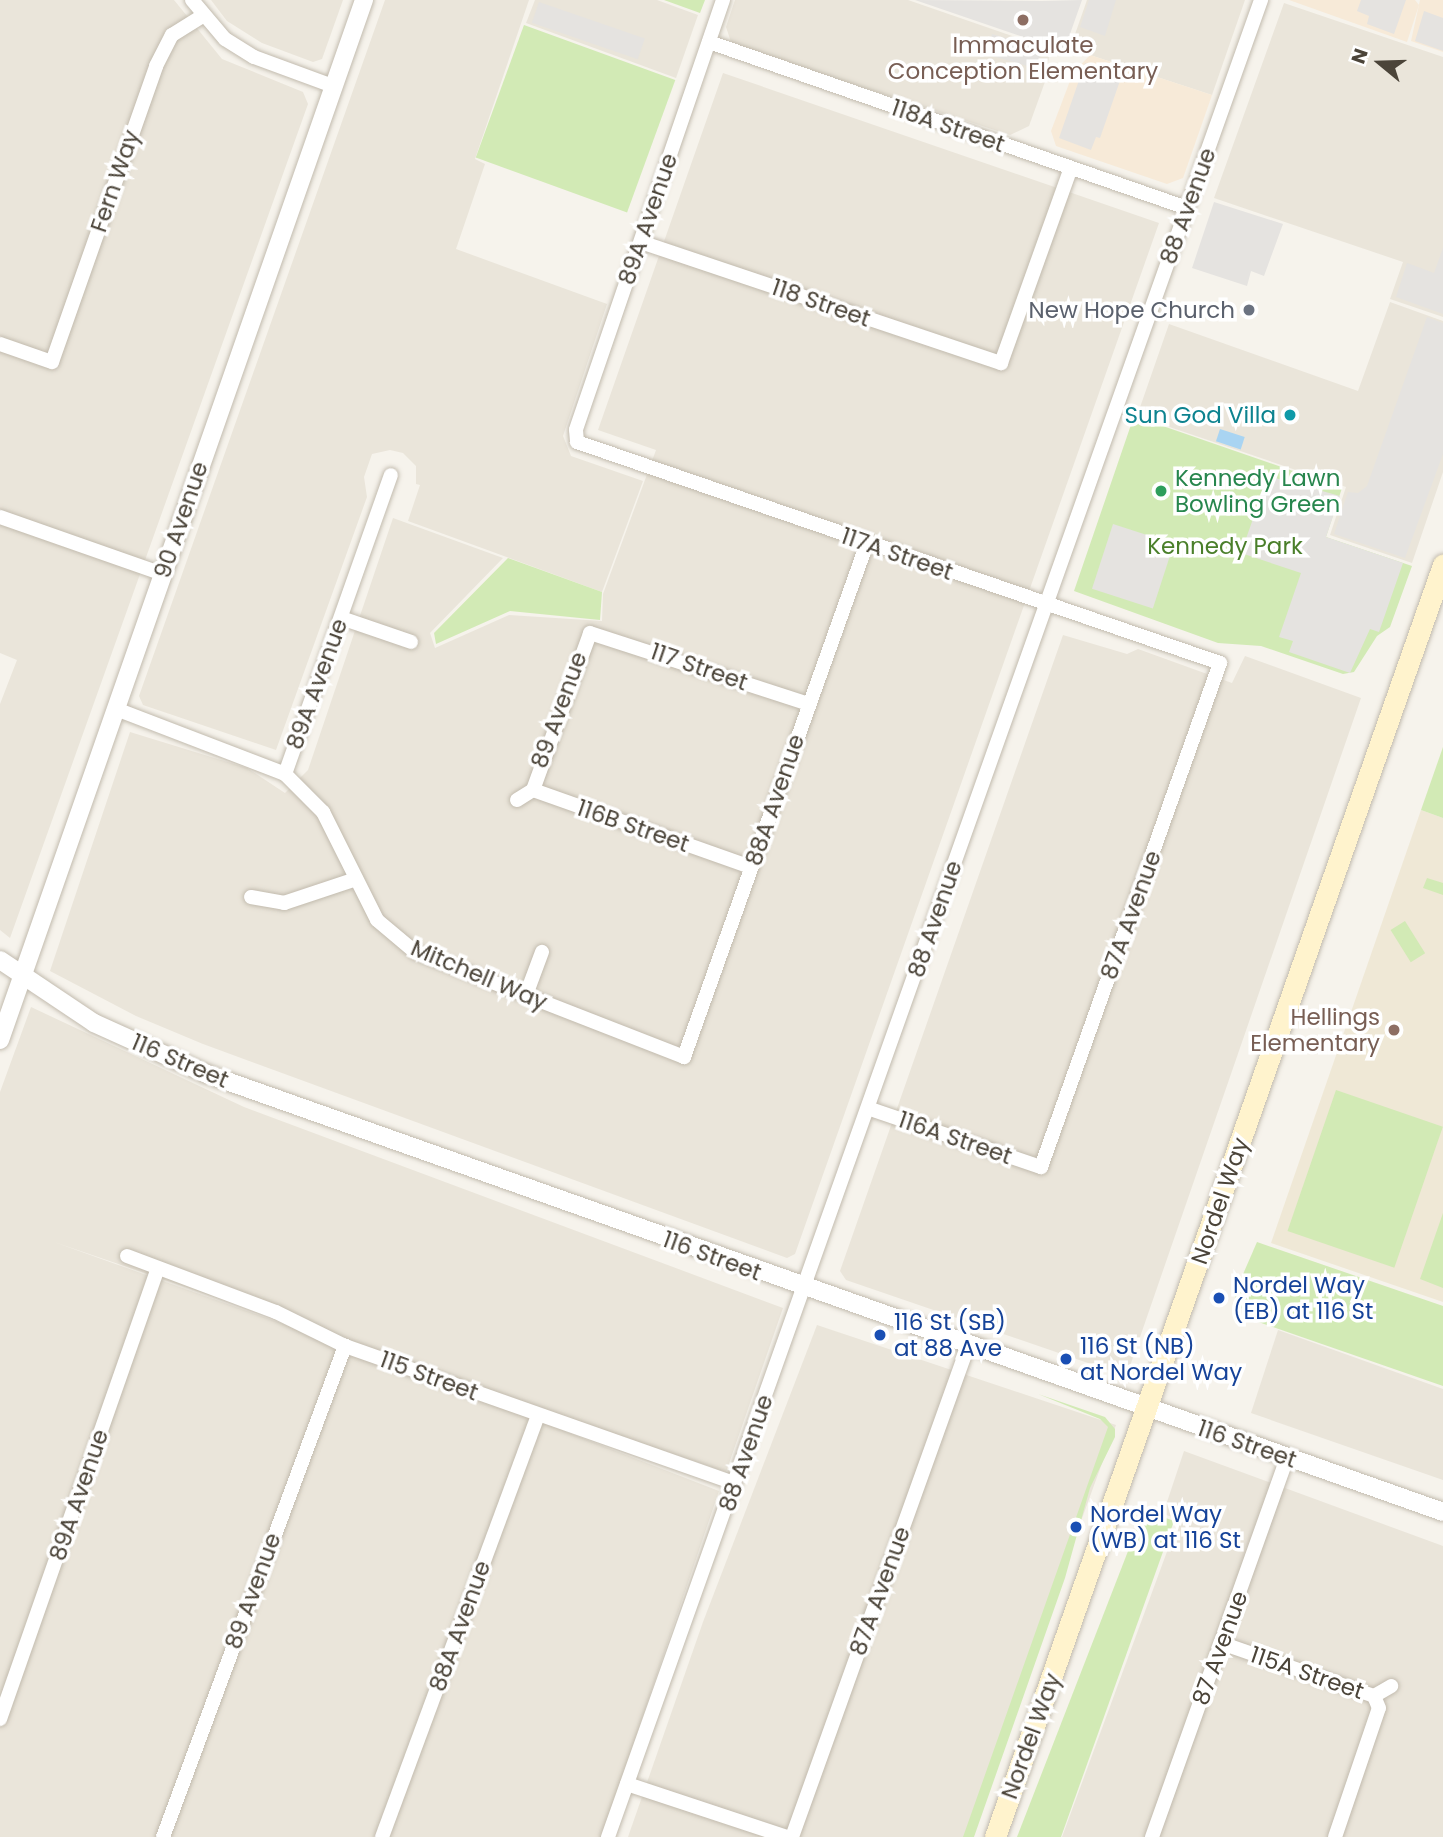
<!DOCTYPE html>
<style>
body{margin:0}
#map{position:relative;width:1443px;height:1837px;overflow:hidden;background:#f6f3ec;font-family:Poppins,sans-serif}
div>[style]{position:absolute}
.residential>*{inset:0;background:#eae5da}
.commercial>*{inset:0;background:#f7ead8}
.education>*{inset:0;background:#efe8d6}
.green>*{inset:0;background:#d2eab5;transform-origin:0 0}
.parking>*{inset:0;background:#e5e3e0;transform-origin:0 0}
.water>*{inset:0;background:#a9d4f2;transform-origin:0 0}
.roads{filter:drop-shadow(0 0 2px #c2bbae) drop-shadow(0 0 2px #c2bbae)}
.minor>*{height:14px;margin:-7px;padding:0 7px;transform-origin:7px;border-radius:7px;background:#fff}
.tertiary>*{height:18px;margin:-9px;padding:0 9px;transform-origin:9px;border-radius:9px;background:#fff}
.secondary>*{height:21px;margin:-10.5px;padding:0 10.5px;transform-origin:10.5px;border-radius:10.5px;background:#fff3cd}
.dots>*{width:19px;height:19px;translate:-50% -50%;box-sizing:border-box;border:4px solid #fff;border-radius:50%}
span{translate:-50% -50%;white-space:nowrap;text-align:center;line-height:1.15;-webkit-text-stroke:7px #fff;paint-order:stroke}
.education-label{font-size:23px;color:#785e54}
.right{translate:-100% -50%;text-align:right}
.street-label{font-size:23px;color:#4b4439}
.worship-label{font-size:23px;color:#5b616d}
.culture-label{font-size:23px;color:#0d838f}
.leisure-label{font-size:23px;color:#27864d}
.left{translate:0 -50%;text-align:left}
.park-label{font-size:23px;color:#4a7f2a}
.transit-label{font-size:23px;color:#164399}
.north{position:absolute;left:1345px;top:28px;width:70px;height:70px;-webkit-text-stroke:5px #fff;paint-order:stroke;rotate:289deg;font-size:19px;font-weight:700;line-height:28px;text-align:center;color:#4b4439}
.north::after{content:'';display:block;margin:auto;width:24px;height:32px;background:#4b4439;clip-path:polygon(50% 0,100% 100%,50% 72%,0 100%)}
</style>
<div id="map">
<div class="residential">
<div style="clip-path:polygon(0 0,174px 0,222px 59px,303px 92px,308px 104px,10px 938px,0 930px,0 704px,17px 660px,0 653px)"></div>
<div style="clip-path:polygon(211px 0,343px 0,322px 59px,313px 62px,262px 43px,227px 21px)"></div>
<div style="clip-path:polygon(385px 0,529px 0,475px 159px,485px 164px,456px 249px,607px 304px,563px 436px,571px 456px,643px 481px,602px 592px,408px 521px,420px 485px,416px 484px,416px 466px,403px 453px,390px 450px,372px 454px,364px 477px,367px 497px,276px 750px,143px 705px,139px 696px)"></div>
<div style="clip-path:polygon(535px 0,657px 0,698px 15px,676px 78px,526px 23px)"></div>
<div style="clip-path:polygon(735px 0,908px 0,1050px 49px,1046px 79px,1029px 126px,1010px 135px,732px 45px,726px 27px)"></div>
<div style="clip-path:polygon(1087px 0,1245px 0,1212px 95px,1090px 55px,1073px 40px)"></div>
<div style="clip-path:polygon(1284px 3px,1443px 57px,1443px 317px,1390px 299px,1403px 262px,1214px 198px)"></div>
<div style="clip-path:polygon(723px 73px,1159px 223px,795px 1254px,787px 1258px,203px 1044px,136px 1016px,50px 971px,130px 732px,247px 768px,285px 793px,308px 770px,393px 518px,503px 558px,430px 633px,435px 648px,509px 615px,602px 621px,603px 594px,656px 450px,598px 430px)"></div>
<div style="clip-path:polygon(1390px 302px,1443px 321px,1443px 472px,1412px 563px,1330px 535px,1346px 487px,1137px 416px,1169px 324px,1358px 391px)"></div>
<div style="clip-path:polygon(1063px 635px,1127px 654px,1138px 649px,1232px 683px,1245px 656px,1361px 698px,1130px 1366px,1117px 1373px,846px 1280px,840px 1271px)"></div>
<div style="clip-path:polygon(31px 1007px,244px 1107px,783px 1308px,726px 1472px,54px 1242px,345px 1346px,719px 1491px,602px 1837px,0 1837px,0 1092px)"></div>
<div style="clip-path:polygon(817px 1325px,1116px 1425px,966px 1837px,628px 1837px,703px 1622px)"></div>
<div style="clip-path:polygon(1278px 1330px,1443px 1389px,1443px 1480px,1251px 1413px)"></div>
<div style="clip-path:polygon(1184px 1451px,1443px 1546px,1443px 1837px,1062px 1837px,1179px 1519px,1163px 1514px)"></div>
</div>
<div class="commercial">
<div style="clip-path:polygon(1289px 0,1415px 0,1419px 5px,1407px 42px)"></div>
<div style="clip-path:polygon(1420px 0,1443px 0,1443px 52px,1411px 41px)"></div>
<div style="clip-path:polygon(1090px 55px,1212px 95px,1183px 178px,1167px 184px,1056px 146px,1051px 131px,1073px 73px)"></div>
</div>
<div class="education">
<div style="clip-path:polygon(1421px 810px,1443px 818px,1443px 1302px,1271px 1243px)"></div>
</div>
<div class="green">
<div style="clip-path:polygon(664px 0,705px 0,700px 13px)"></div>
<div style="left:524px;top:25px;width:161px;height:141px;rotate:20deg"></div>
<div style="clip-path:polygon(1134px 416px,1342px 488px,1326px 537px,1412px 566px,1390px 627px,1377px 636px,1354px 672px,1343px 674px,1261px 646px,1218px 643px,1074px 591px)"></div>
<div style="clip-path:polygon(508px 558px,602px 592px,600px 620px,510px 611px,436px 644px,434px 633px)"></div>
<div style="clip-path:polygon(1443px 747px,1443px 818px,1421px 810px)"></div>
<div style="clip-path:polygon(1427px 878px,1443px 883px,1443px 895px,1423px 888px)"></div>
<div style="left:1405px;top:921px;width:38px;height:17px;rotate:58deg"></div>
<div style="left:1336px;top:1090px;width:113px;height:149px;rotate:19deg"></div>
<div style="clip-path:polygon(1443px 1213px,1443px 1288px,1420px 1279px)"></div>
<div style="clip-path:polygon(1257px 1242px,1443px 1306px,1443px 1386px,1247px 1318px,1234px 1295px)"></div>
<div style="clip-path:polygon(1038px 1394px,1105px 1417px,1115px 1429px,1115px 1437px,1090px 1488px,1065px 1578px,974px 1837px,963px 1837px,1108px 1427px,1100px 1419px)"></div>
<div style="clip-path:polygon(1144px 1510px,1174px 1521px,1061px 1837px,1017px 1837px)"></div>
</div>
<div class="parking">
<div style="clip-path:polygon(915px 0,1042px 1px,1082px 0,1064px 51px)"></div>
<div style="clip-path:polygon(1089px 0,1116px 0,1105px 36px,1080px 27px)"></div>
<div style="clip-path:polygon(1361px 0,1406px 0,1394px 34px,1367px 24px,1369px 16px,1357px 11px)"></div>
<div style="left:539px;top:2px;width:112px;height:22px;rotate:19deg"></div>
<div style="clip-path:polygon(1424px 11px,1443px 18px,1443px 51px,1415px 41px)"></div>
<div style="left:992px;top:34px;width:52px;height:21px;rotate:16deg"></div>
<div style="clip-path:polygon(1085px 63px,1122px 75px,1100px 138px,1096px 137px,1091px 150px,1059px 138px)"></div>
<div style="clip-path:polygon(1214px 202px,1283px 224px,1264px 276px,1251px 271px,1247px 286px,1192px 268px)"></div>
<div style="clip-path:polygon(1443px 248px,1443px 314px,1396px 297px,1407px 263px,1434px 273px)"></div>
<div style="clip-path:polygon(1427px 317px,1443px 323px,1443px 454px,1405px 558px,1334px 534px,1348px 492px,1358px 493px,1367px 486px)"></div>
<div style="clip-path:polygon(1268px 476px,1340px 496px,1326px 537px,1403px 563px,1379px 632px,1370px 629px,1350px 673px,1289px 652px,1293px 641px,1279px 637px,1301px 573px,1241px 553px)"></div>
<div style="left:1113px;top:524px;width:64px;height:68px;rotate:18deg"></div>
</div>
<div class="water">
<div style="left:1220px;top:429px;width:26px;height:13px;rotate:18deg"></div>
</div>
<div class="roads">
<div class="minor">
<div style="left:192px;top:0;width:51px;rotate:49.8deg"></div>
<div style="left:225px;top:39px;width:34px;rotate:32deg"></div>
<div style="left:254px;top:57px;width:84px;rotate:20.2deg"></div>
<div style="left:723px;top:0;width:454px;rotate:108.9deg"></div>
<div style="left:576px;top:430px;width:12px;rotate:85deg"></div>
<div style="left:577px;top:442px;width:680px;rotate:18.97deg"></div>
<div style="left:1220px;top:663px;width:535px;rotate:109.55deg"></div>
<div style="left:1041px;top:1167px;width:183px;rotate:-161.2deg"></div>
<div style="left:709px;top:42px;width:506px;rotate:19.15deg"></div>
<div style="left:641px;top:242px;width:380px;rotate:18.6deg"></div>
<div style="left:1001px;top:363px;width:207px;rotate:-70.3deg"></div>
<div style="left:0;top:344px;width:55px;rotate:19.1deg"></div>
<div style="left:52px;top:362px;width:314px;rotate:-70.6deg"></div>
<div style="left:156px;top:66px;width:35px;rotate:-63deg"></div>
<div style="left:172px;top:35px;width:36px;rotate:-32deg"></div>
<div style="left:0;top:517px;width:173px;rotate:19.3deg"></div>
<div style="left:341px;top:618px;width:74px;rotate:18.9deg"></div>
<div style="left:116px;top:709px;width:181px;rotate:21deg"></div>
<div style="left:285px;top:774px;width:54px;rotate:45deg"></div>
<div style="left:323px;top:812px;width:121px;rotate:63.4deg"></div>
<div style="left:377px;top:920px;width:50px;rotate:40.1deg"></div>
<div style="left:415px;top:952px;width:289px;rotate:21.3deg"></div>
<div style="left:684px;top:1057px;width:546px;rotate:-70.4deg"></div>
<div style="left:285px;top:774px;width:317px;rotate:-70.5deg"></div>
<div style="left:533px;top:790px;width:167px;rotate:-70deg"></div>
<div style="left:590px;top:633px;width:229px;rotate:18deg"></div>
<div style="left:517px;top:800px;width:19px;rotate:-32deg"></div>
<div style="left:533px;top:790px;width:231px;rotate:19.5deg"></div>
<div style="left:251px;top:897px;width:34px;rotate:10deg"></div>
<div style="left:284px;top:903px;width:76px;rotate:-18.4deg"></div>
<div style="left:526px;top:995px;width:46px;rotate:-69.6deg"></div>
<div style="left:127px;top:1256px;width:159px;rotate:20.6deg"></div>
<div style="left:276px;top:1312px;width:77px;rotate:26.2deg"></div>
<div style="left:345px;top:1346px;width:413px;rotate:19.4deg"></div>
<div style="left:1221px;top:1643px;width:162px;rotate:19.1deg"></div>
<div style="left:1374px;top:1696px;width:20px;rotate:-30deg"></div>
<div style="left:0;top:1719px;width:476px;rotate:-70.7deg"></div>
<div style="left:627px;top:1784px;width:169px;rotate:18.3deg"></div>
<div style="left:163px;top:1837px;width:524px;rotate:-69.66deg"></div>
<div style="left:382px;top:1837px;width:450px;rotate:-69.7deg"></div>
<div style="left:608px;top:1837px;width:1950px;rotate:-70.43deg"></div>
<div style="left:792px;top:1837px;width:522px;rotate:-70.28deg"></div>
<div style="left:1152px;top:1837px;width:402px;rotate:-70.4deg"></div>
<div style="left:1335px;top:1837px;width:136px;rotate:-71.2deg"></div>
<div style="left:1379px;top:1708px;width:13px;rotate:-113deg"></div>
</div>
<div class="tertiary">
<div style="left:0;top:960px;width:113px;rotate:33.8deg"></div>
<div style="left:94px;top:1023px;width:124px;rotate:24.3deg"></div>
<div style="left:207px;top:1074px;width:1311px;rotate:19.51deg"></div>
<div style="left:0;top:1040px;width:1102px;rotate:-70.71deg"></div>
</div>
<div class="secondary">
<div style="left:995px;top:1837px;width:1349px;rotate:-70.6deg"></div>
</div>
</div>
<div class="dots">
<div style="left:1023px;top:20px;background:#8d6e63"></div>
<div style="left:1249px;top:310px;background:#6b7280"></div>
<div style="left:1290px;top:415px;background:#0f9aa8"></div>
<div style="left:1161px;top:491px;background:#2e9e5b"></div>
<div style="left:1394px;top:1030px;background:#8d6e63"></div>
<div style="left:1219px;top:1298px;background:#1a4fb4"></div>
<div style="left:880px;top:1335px;background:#1a4fb4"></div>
<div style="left:1066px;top:1359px;background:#1a4fb4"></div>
<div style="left:1076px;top:1527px;background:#1a4fb4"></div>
</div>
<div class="education-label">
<span style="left:1023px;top:58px">Immaculate<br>Conception Elementary</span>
<span class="right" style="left:1380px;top:1030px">Hellings<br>Elementary</span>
</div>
<div class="street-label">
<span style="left:948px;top:126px;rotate:19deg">118A Street</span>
<span style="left:115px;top:181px;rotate:-71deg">Fern Way</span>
<span style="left:1188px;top:206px;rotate:-70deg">88 Avenue</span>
<span style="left:648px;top:219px;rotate:-71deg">89A Avenue</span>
<span style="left:821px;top:303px;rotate:19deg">118 Street</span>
<span style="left:181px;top:520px;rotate:-71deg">90 Avenue</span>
<span style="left:897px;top:554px;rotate:19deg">117A Street</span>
<span style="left:699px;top:667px;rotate:19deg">117 Street</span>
<span style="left:317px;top:684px;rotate:-70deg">89A Avenue</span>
<span style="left:559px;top:710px;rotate:-70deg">89 Avenue</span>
<span style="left:775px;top:800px;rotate:-71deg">88A Avenue</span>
<span style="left:633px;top:826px;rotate:19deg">116B Street</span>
<span style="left:1131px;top:915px;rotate:-70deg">87A Avenue</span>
<span style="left:935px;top:919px;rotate:-71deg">88 Avenue</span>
<span style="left:479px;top:975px;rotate:23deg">Mitchell Way</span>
<span style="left:180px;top:1061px;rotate:23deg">116 Street</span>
<span style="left:955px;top:1138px;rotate:19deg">116A Street</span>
<span style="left:1220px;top:1201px;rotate:-71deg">Nordel Way</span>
<span style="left:712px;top:1256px;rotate:20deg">116 Street</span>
<span style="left:429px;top:1376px;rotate:20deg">115 Street</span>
<span style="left:1247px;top:1444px;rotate:19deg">116 Street</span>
<span style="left:746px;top:1453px;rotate:-71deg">88 Avenue</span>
<span style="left:79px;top:1495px;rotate:-71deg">89A Avenue</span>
<span style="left:253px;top:1591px;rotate:-70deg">89 Avenue</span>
<span style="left:880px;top:1591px;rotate:-70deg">87A Avenue</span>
<span style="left:460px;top:1626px;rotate:-70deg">88A Avenue</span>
<span style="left:1220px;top:1648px;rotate:-70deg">87 Avenue</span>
<span style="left:1307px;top:1673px;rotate:19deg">115A Street</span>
<span style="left:1031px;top:1736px;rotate:-70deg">Nordel Way</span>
</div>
<div class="worship-label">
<span class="right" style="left:1235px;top:310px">New Hope Church</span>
</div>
<div class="culture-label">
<span class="right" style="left:1276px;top:415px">Sun God Villa</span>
</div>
<div class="leisure-label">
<span class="left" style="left:1175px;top:491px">Kennedy Lawn<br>Bowling Green</span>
</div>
<div class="park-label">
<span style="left:1225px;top:546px">Kennedy Park</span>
</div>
<div class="transit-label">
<span class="left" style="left:1233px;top:1298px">Nordel Way<br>(EB) at 116 St</span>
<span class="left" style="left:894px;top:1335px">116 St (SB)<br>at 88 Ave</span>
<span class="left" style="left:1080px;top:1359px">116 St (NB)<br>at Nordel Way</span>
<span class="left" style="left:1090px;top:1527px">Nordel Way<br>(WB) at 116 St</span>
</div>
<div class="north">N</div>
</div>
